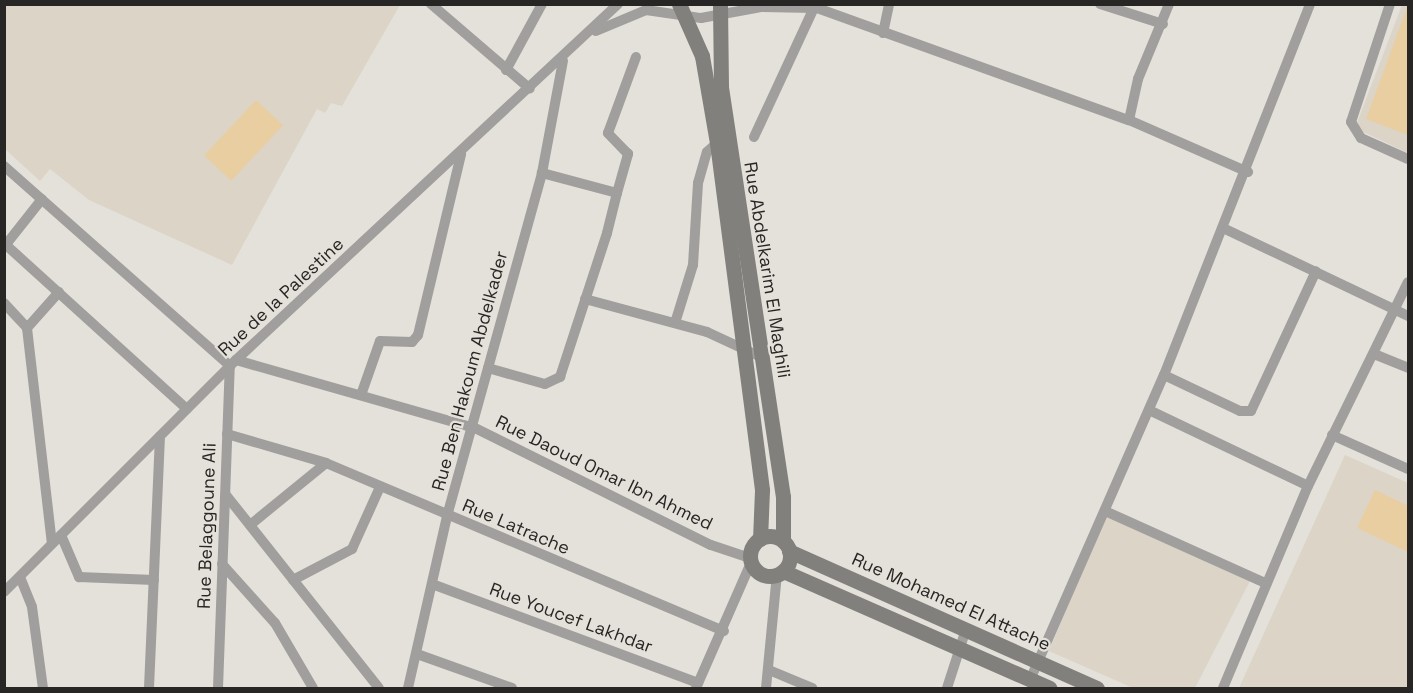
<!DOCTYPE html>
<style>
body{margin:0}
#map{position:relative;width:1413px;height:693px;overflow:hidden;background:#e4e1da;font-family:"Space Grotesk",sans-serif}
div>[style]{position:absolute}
.built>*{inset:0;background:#dbd4c7}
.green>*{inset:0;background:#e8cea1;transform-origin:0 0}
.street>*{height:10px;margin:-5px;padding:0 5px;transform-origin:5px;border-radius:5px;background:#a19f9d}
.secondary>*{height:15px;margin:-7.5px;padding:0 7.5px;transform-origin:7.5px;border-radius:7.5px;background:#82807c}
.secondary>.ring{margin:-7.5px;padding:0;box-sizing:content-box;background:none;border:15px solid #82807c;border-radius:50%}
span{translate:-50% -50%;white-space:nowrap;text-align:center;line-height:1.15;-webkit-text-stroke:4.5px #e4e1da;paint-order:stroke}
.street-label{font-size:18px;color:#282624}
.frame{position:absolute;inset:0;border:6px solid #282624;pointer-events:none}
</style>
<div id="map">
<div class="built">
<div style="clip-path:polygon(5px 5px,400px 5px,342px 106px,331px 103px,325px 113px,317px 109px,232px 265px,89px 200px,50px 169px,40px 181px,5px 149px)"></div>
<div style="clip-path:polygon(1402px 5px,1408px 5px,1408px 153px,1355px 128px)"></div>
<div style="clip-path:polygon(1345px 455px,1408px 483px,1408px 688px,1239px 688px)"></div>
<div style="clip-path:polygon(1107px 513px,1251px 579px,1195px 688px,1133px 688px,1049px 651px)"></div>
</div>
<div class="green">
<div style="clip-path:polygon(1408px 5px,1408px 135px,1366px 119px)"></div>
<div style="left:256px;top:100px;width:37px;height:76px;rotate:43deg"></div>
<div style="clip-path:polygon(1375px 490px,1408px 506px,1408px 552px,1357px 528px)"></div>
</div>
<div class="street">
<div style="left:431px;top:4px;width:130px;rotate:40.6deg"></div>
<div style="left:806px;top:4px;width:343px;rotate:19.8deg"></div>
<div style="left:1129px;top:120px;width:130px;rotate:23.6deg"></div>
<div style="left:1100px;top:4px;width:66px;rotate:17.6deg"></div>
<div style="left:1390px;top:4px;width:124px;rotate:108.3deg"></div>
<div style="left:1351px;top:122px;width:19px;rotate:58deg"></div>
<div style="left:1361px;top:138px;width:51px;rotate:24.1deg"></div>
<div style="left:596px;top:31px;width:54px;rotate:-22.8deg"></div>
<div style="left:646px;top:10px;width:56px;rotate:8.3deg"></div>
<div style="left:701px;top:18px;width:61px;rotate:-10.4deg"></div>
<div style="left:761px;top:7px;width:52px;rotate:1.1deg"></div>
<div style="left:883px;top:33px;width:30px;rotate:-78deg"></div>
<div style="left:506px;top:70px;width:75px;rotate:-61.4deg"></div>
<div style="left:1129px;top:120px;width:42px;rotate:-77.6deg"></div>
<div style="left:1138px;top:79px;width:81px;rotate:-67.5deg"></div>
<div style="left:754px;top:137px;width:142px;rotate:-65.1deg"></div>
<div style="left:4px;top:166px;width:302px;rotate:41.5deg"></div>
<div style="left:617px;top:193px;width:41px;rotate:-74.2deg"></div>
<div style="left:628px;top:154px;width:29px;rotate:-134deg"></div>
<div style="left:608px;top:133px;width:81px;rotate:-69.8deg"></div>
<div style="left:1223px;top:228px;width:205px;rotate:25.4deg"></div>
<div style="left:6px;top:245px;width:244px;rotate:42.2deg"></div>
<div style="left:4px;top:247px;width:61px;rotate:-51.6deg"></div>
<div style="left:585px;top:299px;width:126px;rotate:15.1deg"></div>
<div style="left:707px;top:332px;width:60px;rotate:24.8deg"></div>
<div style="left:4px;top:303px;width:34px;rotate:47deg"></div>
<div style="left:27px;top:328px;width:216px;rotate:83.4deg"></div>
<div style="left:675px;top:323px;width:61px;rotate:-72.8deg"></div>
<div style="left:693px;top:265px;width:82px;rotate:-86.5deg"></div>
<div style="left:698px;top:183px;width:32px;rotate:-74deg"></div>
<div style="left:707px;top:152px;width:13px;rotate:-42deg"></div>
<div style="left:27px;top:328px;width:48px;rotate:-48.4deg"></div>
<div style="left:1374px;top:354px;width:37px;rotate:22deg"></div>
<div style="left:236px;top:360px;width:248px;rotate:15.9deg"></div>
<div style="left:475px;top:428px;width:263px;rotate:26.4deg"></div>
<div style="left:711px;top:545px;width:41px;rotate:18.4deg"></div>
<div style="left:488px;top:368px;width:59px;rotate:15.7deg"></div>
<div style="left:545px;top:384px;width:17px;rotate:-25deg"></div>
<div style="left:560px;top:377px;width:151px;rotate:-71.9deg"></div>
<div style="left:607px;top:233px;width:41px;rotate:-76deg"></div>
<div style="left:617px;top:193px;width:78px;rotate:-165.1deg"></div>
<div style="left:1164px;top:375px;width:84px;rotate:25.3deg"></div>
<div style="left:1240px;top:411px;width:11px"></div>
<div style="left:1251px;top:411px;width:154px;rotate:-65.1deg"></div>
<div style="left:361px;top:395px;width:57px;rotate:-70.6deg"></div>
<div style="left:380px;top:341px;width:32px;rotate:2deg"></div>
<div style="left:412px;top:342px;width:9px;rotate:-49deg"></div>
<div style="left:418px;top:335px;width:186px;rotate:-76.6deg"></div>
<div style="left:1149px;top:410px;width:176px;rotate:25.5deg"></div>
<div style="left:227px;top:434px;width:103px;rotate:16.3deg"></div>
<div style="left:326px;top:463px;width:432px;rotate:22.9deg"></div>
<div style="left:1332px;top:435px;width:83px;rotate:24.1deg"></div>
<div style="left:226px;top:495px;width:246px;rotate:51.6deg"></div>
<div style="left:1105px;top:511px;width:175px;rotate:24.2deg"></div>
<div style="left:250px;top:525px;width:98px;rotate:-39.2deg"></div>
<div style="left:61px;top:535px;width:46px;rotate:66.8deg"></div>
<div style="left:79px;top:577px;width:75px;rotate:2.3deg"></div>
<div style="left:222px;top:564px;width:79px;rotate:48.1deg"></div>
<div style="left:275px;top:623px;width:75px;rotate:59.7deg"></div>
<div style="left:20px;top:577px;width:32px;rotate:68deg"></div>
<div style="left:32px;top:607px;width:82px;rotate:82.3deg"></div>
<div style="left:293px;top:580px;width:67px;rotate:-27.7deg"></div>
<div style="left:352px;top:549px;width:68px;rotate:-65.7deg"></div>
<div style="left:432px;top:584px;width:284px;rotate:20.4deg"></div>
<div style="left:4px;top:592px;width:328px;rotate:-45deg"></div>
<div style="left:236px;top:360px;width:522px;rotate:-42.98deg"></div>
<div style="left:417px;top:654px;width:101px;rotate:19.7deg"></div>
<div style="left:769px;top:670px;width:47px;rotate:22.7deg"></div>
<div style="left:1030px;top:680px;width:333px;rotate:-66.3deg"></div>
<div style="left:1164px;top:375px;width:399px;rotate:-68.5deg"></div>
<div style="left:149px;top:688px;width:252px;rotate:-87.5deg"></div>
<div style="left:218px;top:688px;width:322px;rotate:-87.9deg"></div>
<div style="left:408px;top:688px;width:176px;rotate:-77.2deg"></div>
<div style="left:447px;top:516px;width:356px;rotate:-74.5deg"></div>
<div style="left:542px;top:173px;width:114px;rotate:-79.4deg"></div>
<div style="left:696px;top:688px;width:137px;rotate:-66.3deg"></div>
<div style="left:766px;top:688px;width:115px;rotate:-84.5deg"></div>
<div style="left:947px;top:688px;width:62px;rotate:-72.1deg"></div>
<div style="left:1223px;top:688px;width:219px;rotate:-67.2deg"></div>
<div style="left:1308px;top:486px;width:227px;rotate:-63.9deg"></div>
</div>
<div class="secondary">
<div style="left:679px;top:4px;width:57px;rotate:66.1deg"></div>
<div style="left:702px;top:56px;width:88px;rotate:80.2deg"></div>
<div style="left:717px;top:143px;width:350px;rotate:82.6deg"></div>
<div style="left:762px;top:490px;width:49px;rotate:92.3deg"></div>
<div style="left:720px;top:4px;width:83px;rotate:89.3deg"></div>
<div style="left:721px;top:87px;width:415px;rotate:81.4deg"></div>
<div style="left:783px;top:497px;width:44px;rotate:90deg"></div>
<div class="ring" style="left:750px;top:536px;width:25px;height:25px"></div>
<div style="left:789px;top:551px;width:337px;rotate:24deg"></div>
<div style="left:783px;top:571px;width:291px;rotate:23.7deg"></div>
</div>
<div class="street-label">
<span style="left:767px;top:270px;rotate:81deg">Rue Abdelkarim El Maghili</span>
<span style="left:281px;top:297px;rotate:-43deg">Rue de la Palestine</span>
<span style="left:470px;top:371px;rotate:-75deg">Rue Ben Hakoum Abdelkader</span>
<span style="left:604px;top:473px;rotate:26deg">Rue Daoud Omar Ibn Ahmed</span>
<span style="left:207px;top:526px;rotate:-88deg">Rue Belaggoune Ali</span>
<span style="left:516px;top:527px;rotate:23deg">Rue Latrache</span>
<span style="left:951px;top:602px;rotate:24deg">Rue Mohamed El Attache</span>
<span style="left:571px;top:618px;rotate:20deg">Rue Youcef Lakhdar</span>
</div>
<div class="frame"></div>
</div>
